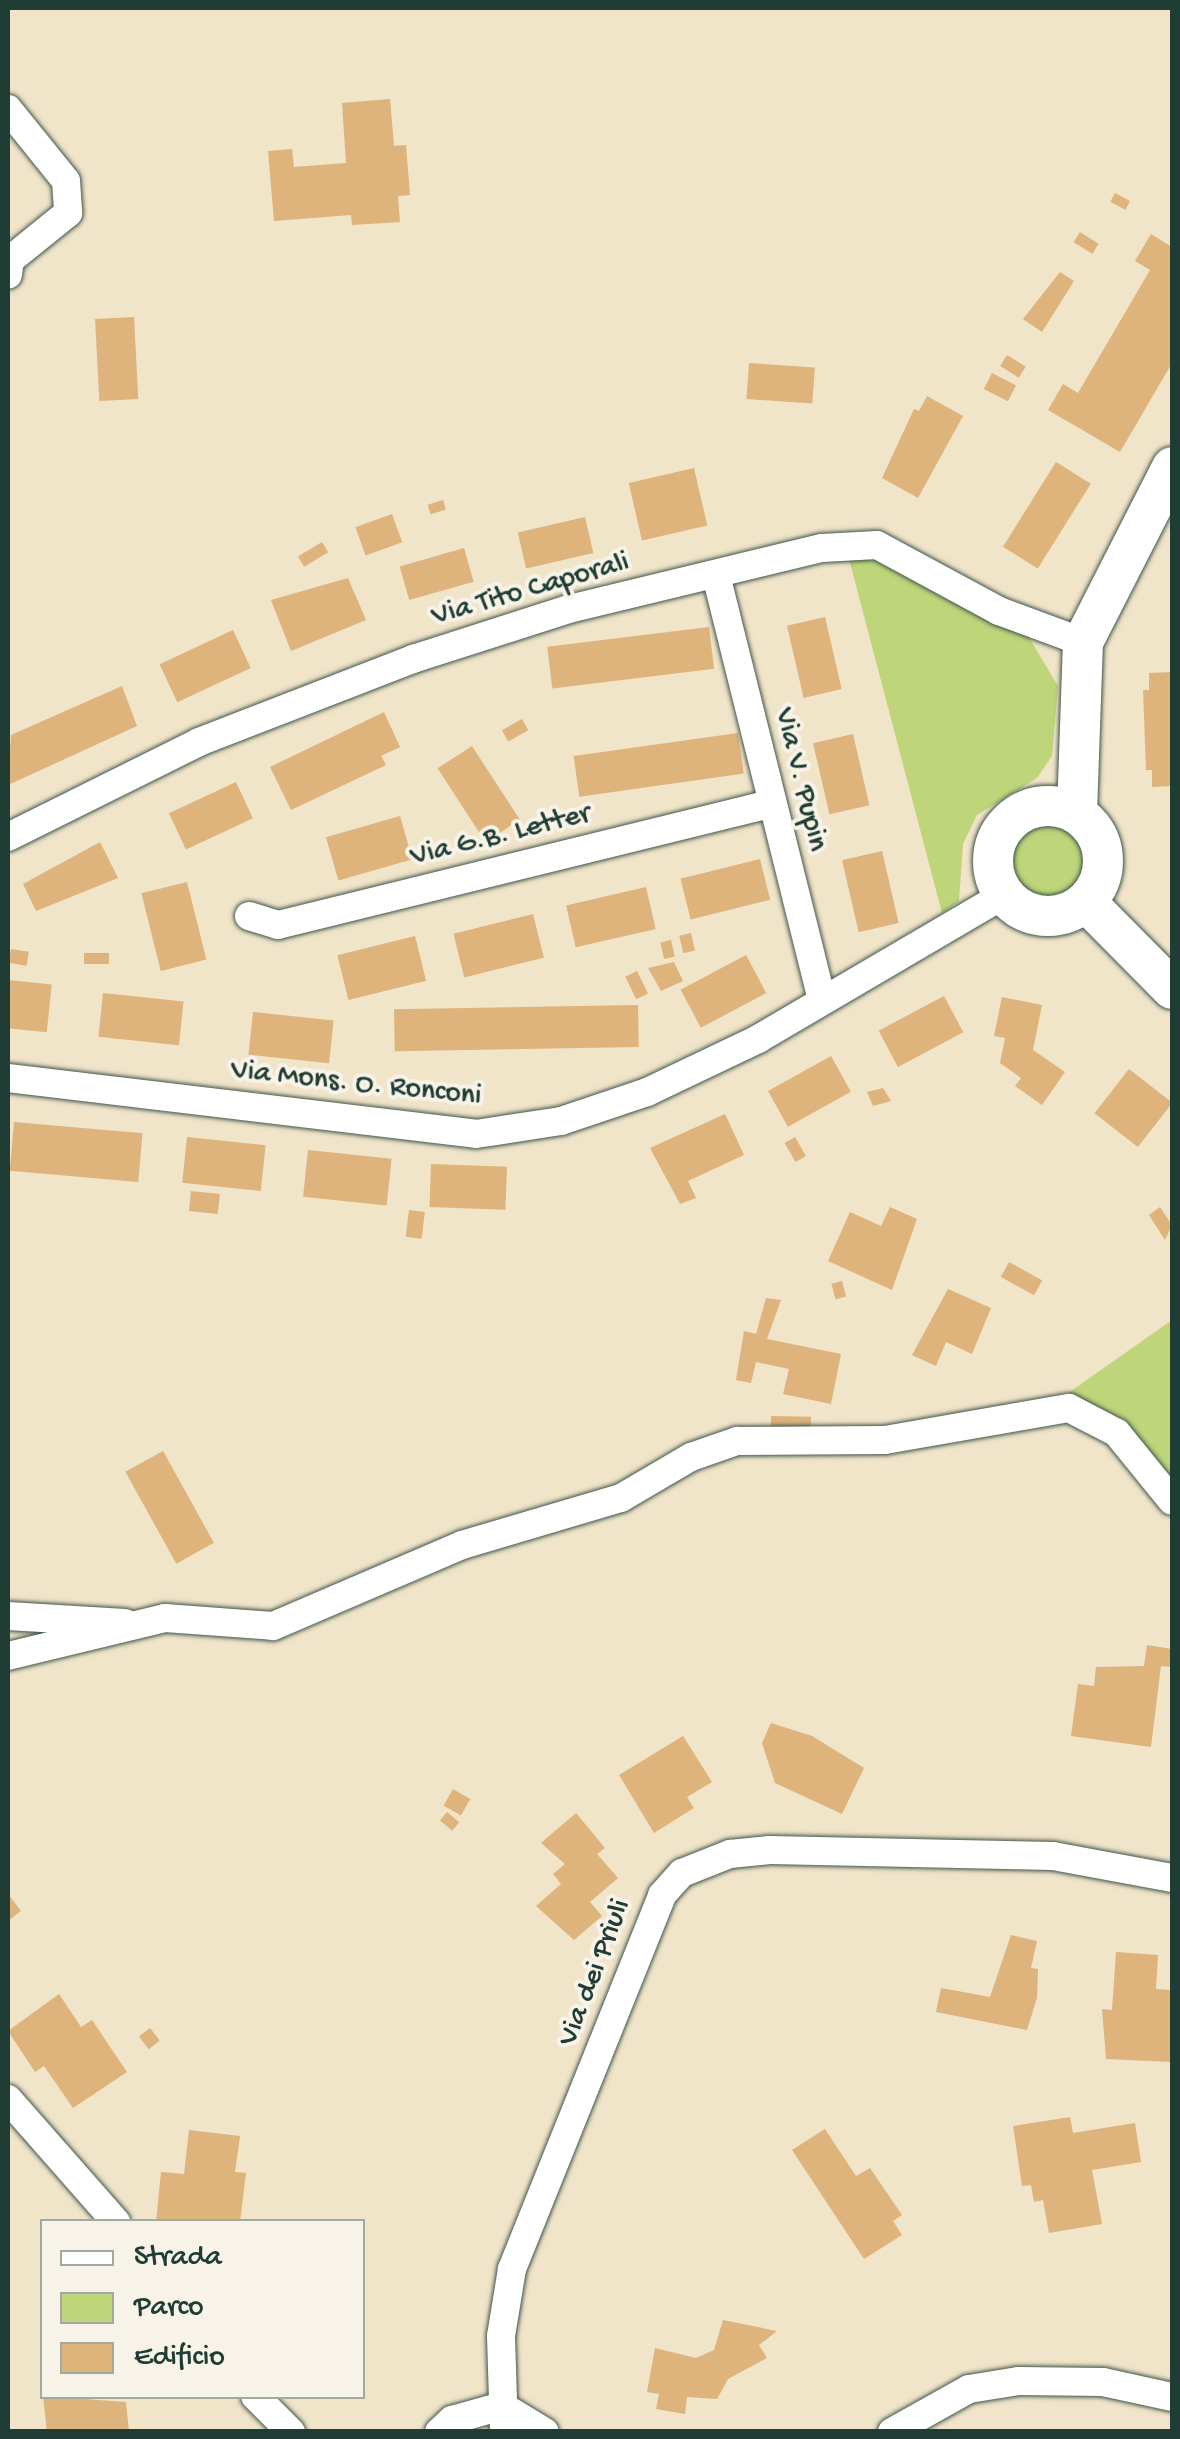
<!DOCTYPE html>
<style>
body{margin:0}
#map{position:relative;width:1180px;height:2439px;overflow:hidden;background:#f0e4c9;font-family:"Gochi Hand",sans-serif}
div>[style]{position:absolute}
.green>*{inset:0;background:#bed57a}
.round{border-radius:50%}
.building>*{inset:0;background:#deb37c;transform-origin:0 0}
.roads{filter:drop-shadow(0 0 2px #3e564a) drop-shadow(0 0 2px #3e564a)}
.street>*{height:28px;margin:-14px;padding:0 14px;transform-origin:14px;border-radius:14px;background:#fff}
.secondary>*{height:40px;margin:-20px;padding:0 20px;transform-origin:20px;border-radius:20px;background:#fff}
.secondary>.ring{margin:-20px;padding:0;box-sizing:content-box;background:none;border:40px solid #fff;border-radius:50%}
span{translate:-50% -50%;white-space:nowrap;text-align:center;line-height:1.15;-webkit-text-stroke:8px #f7f3e8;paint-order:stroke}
.street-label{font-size:30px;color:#1f3d34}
.frame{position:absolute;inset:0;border:10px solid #1f3d34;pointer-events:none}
.legend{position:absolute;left:40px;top:2219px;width:325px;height:180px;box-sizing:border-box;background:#f7f3e8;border:2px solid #a1aaa0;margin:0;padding:12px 18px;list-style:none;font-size:30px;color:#1f3d34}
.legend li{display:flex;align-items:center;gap:20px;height:50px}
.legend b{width:50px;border:2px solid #a1aaa0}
</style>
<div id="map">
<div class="green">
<div style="clip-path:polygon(866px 553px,1028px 636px,1058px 686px,1052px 756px,1037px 778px,977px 815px,963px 844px,959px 901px,942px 913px,848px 555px)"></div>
<div class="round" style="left:1007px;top:821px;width:80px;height:80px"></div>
<div style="clip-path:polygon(1172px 1320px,1172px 1495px,1064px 1396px)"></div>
</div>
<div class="building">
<div style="clip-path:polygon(390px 99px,394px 146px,406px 145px,410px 195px,398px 196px,400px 222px,352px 225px,351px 215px,274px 221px,268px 151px,292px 149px,294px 167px,346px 163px,342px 103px)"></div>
<div style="left:1115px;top:193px;width:17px;height:10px;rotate:28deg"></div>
<div style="left:1080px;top:232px;width:22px;height:12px;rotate:32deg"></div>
<div style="clip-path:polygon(1151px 234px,1172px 247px,1172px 363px,1120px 452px,1048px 410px,1063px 384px,1078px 393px,1150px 270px,1135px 261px)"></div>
<div style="clip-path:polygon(1060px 272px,1074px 281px,1042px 332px,1023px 319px)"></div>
<div style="left:134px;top:317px;width:82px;height:39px;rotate:87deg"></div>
<div style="left:1007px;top:355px;width:22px;height:13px;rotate:32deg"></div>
<div style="left:749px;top:363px;width:66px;height:36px;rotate:4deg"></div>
<div style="left:992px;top:373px;width:27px;height:18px;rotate:27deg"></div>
<div style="clip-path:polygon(927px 396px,963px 416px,918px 498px,882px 478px,914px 409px,919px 411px)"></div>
<div style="left:1056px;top:462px;width:41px;height:100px;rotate:32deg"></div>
<div style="left:694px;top:468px;width:59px;height:67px;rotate:77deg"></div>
<div style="left:443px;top:500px;width:10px;height:16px;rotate:73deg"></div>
<div style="left:392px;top:514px;width:30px;height:39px;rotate:70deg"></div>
<div style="left:585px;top:517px;width:37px;height:69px;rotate:77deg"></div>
<div style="left:322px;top:542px;width:12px;height:28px;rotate:59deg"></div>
<div style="left:464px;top:548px;width:35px;height:67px;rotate:74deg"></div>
<div style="clip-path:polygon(348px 578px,366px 620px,291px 651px,271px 600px)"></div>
<div style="left:825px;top:617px;width:74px;height:39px;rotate:77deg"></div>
<div style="left:709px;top:627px;width:42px;height:163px;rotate:83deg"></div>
<div style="left:233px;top:630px;width:42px;height:81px;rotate:65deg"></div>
<div style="clip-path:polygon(1172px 672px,1172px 786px,1152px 787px,1152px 770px,1146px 770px,1143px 690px,1149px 690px,1149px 673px)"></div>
<div style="clip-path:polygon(122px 686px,137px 726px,8px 785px,11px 735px)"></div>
<div style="clip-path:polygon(384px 712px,400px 747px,381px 756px,386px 765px,291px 810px,270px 767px)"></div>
<div style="left:522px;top:719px;width:13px;height:23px;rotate:61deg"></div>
<div style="left:738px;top:733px;width:41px;height:166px;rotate:82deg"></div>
<div style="left:853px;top:734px;width:73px;height:41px;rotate:77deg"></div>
<div style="left:472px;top:746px;width:88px;height:41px;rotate:57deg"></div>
<div style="left:236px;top:782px;width:40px;height:74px;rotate:65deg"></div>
<div style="left:400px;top:816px;width:45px;height:77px;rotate:74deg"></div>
<div style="clip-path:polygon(100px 842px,118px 878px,36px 911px,23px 884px)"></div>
<div style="left:882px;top:851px;width:74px;height:41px;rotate:77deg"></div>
<div style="left:760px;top:859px;width:42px;height:82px;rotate:76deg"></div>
<div style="left:187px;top:882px;width:80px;height:47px;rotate:76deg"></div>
<div style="left:646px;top:887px;width:43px;height:82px;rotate:77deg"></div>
<div style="left:533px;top:914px;width:45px;height:82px;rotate:76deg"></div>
<div style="left:691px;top:933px;width:18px;height:12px;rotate:77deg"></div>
<div style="left:415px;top:936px;width:46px;height:80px;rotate:76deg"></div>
<div style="left:671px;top:940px;width:17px;height:11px;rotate:77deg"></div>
<div style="left:11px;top:949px;width:18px;height:14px;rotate:9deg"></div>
<div style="left:84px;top:953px;width:25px;height:11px"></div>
<div style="left:746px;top:955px;width:43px;height:74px;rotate:62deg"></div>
<div style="clip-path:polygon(674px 962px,683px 981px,661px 991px,648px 968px)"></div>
<div style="left:637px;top:971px;width:25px;height:13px;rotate:64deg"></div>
<div style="left:8px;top:980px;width:44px;height:48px;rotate:6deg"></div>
<div style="left:103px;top:993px;width:81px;height:44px;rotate:6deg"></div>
<div style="left:944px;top:996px;width:41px;height:74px;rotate:62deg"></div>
<div style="clip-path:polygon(1002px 997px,1042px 1005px,1033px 1050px,1065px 1072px,1042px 1105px,1015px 1086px,1021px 1078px,1000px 1063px,1005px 1038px,994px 1036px)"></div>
<div style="left:638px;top:1005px;width:42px;height:244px;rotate:89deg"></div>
<div style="left:253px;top:1012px;width:81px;height:43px;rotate:6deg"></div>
<div style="left:831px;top:1056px;width:41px;height:72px;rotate:61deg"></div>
<div style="left:1129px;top:1069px;width:55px;height:56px;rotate:38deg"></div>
<div style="clip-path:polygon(883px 1088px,891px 1101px,873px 1106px,867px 1092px)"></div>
<div style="clip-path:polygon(725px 1114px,744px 1155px,688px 1181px,696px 1198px,680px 1204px,650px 1148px)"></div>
<div style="left:14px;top:1122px;width:129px;height:49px;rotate:5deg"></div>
<div style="left:187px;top:1137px;width:79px;height:46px;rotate:6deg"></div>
<div style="left:795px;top:1137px;width:22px;height:12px;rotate:60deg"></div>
<div style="left:308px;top:1150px;width:84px;height:47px;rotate:6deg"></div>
<div style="left:431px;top:1164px;width:76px;height:43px;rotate:2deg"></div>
<div style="left:191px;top:1191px;width:29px;height:20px;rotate:6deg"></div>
<div style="clip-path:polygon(890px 1207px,917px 1219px,892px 1290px,828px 1261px,850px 1212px,881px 1226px)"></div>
<div style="clip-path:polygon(1160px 1207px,1172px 1225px,1165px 1240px,1149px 1215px)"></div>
<div style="left:409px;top:1210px;width:16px;height:27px;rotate:7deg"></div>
<div style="left:1009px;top:1262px;width:38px;height:17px;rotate:29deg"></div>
<div style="left:842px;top:1281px;width:16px;height:11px;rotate:75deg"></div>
<div style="clip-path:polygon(948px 1289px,991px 1308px,972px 1354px,946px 1342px,936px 1366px,912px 1355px)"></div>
<div style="clip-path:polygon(766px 1298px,781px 1300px,767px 1339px,841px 1354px,831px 1404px,783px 1394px,789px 1369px,756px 1362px,751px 1383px,736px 1380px,744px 1331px,756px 1334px)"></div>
<div style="left:771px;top:1416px;width:40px;height:20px;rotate:1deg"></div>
<div style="left:163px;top:1451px;width:105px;height:43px;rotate:61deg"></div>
<div style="clip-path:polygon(1147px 1645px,1172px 1649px,1172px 1667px,1161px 1666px,1151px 1747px,1071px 1736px,1078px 1684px,1094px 1686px,1096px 1667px,1144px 1666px)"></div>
<div style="clip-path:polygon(771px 1723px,812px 1736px,864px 1768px,842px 1814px,775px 1783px,762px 1743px)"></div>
<div style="clip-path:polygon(683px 1736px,712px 1782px,687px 1797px,694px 1808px,654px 1833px,619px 1775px)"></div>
<div style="left:453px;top:1789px;width:20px;height:19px;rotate:30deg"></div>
<div style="left:447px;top:1812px;width:16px;height:11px;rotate:40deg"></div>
<div style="clip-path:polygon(576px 1813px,605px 1848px,597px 1854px,618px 1878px,590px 1902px,602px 1916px,574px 1940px,536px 1906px,561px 1884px,553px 1874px,565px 1864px,541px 1843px)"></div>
<div style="clip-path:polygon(8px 1894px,21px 1911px,8px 1921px)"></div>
<div style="clip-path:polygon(1011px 1935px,1037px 1941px,1031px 1968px,1038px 1969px,1037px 1998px,1027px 2030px,936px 2012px,941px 1988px,990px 1997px)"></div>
<div style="clip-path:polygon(1116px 1952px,1158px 1955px,1156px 1989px,1172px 1990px,1172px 2062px,1106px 2059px,1102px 2009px,1112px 2010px)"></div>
<div style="clip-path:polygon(59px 1994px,81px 2027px,92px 2020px,127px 2072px,73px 2108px,44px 2066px,35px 2072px,8px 2031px)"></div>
<div style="left:150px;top:2028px;width:16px;height:14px;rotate:52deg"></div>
<div style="clip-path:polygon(1070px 2117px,1073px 2133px,1135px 2123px,1141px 2162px,1092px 2170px,1102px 2224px,1049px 2233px,1043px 2200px,1034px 2202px,1031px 2185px,1022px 2186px,1013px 2126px)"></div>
<div style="clip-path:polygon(825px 2129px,856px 2176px,870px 2168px,902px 2215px,893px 2221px,902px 2235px,864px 2259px,792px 2150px)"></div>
<div style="clip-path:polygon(189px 2130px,240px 2136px,235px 2172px,246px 2173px,240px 2222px,156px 2222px,161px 2172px,184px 2174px)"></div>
<div style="clip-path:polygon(723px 2320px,777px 2331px,759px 2345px,767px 2358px,728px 2379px,717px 2399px,687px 2397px,685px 2414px,656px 2409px,659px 2394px,647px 2392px,655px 2348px,696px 2358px,714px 2350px)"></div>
<div style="clip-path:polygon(43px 2396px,126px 2402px,129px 2432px,47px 2432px)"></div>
</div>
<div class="roads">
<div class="street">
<div style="left:8px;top:109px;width:92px;rotate:51.1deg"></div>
<div style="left:66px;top:181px;width:32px;rotate:86deg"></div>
<div style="left:68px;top:213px;width:75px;rotate:141deg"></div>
<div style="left:10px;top:260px;width:15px;rotate:98deg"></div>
<div style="left:716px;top:575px;width:437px;rotate:76deg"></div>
<div style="left:8px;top:837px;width:213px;rotate:-26.4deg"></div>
<div style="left:199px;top:742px;width:230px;rotate:-21.2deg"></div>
<div style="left:413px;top:659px;width:164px;rotate:-17.8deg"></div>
<div style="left:569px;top:609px;width:260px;rotate:-13.6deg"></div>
<div style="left:822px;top:548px;width:55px;rotate:-3.1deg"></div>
<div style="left:877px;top:545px;width:139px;rotate:28.4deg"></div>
<div style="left:999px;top:611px;width:90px;rotate:20.3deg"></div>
<div style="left:249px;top:916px;width:30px;rotate:17deg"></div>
<div style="left:278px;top:925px;width:507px;rotate:-13.82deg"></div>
<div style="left:8px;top:1078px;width:471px;rotate:6.8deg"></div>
<div style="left:476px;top:1134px;width:86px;rotate:-8.7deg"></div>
<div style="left:561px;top:1121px;width:91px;rotate:-18.6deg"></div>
<div style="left:647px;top:1092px;width:123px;rotate:-25.5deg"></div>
<div style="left:758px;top:1039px;width:284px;rotate:-30.4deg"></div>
<div style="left:8px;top:1616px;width:117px;rotate:3.4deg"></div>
<div style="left:8px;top:1656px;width:162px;rotate:-13.6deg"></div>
<div style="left:165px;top:1618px;width:108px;rotate:4.2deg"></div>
<div style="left:273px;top:1626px;width:206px;rotate:-23.2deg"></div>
<div style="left:462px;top:1545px;width:166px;rotate:-16.5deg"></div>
<div style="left:621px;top:1498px;width:81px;rotate:-30.4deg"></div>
<div style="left:691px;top:1457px;width:49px;rotate:-19.2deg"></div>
<div style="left:737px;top:1441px;width:148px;rotate:-0.4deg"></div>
<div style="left:885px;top:1440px;width:187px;rotate:-9.9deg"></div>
<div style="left:1069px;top:1408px;width:54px;rotate:27.5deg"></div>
<div style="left:1117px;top:1433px;width:87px;rotate:51deg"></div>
<div style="left:8px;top:2099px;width:164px;rotate:48.7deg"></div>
<div style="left:255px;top:2396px;width:51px;rotate:45deg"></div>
<div style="left:439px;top:2432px;width:18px;rotate:-43deg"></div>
<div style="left:452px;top:2420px;width:52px;rotate:-15.6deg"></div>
<div style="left:502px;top:2406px;width:50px;rotate:31.2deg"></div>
<div style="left:504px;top:2432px;width:96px;rotate:-91.8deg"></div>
<div style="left:501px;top:2336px;width:68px;rotate:-80.7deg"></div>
<div style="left:512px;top:2269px;width:403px;rotate:-68.1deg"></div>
<div style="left:662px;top:1895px;width:30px;rotate:-48deg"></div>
<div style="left:682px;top:1873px;width:52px;rotate:-21.6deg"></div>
<div style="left:730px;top:1854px;width:40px;rotate:-5.7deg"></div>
<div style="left:770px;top:1850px;width:283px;rotate:1.2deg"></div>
<div style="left:1053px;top:1856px;width:121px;rotate:10.5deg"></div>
<div style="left:892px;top:2432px;width:88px;rotate:-29.2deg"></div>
<div style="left:969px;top:2389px;width:51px;rotate:-9.1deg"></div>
<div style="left:1019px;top:2381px;width:84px;rotate:0.7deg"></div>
<div style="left:1103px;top:2382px;width:71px;rotate:12.3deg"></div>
</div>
<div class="secondary">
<div class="ring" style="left:993px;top:806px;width:70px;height:70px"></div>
<div style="left:1077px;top:813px;width:171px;rotate:-88deg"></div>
<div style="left:1083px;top:642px;width:196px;rotate:-63deg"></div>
<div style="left:1086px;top:902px;width:122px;rotate:45.3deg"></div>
</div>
</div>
<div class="street-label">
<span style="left:531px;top:591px;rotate:-16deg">Via Tito Caporali</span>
<span style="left:799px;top:780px;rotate:76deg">Via V. Pupin</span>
<span style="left:501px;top:837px;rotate:-14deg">Via G.B. Letter</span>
<span style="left:356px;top:1085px;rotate:6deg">Via Mons. O. Ronconi</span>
<span style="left:596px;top:1973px;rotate:-69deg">Via dei Priuli</span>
</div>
<div class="frame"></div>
<ul class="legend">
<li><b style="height:12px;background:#fff"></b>Strada</li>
<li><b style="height:28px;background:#bed57a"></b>Parco</li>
<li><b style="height:28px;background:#deb37c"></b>Edificio</li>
</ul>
</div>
